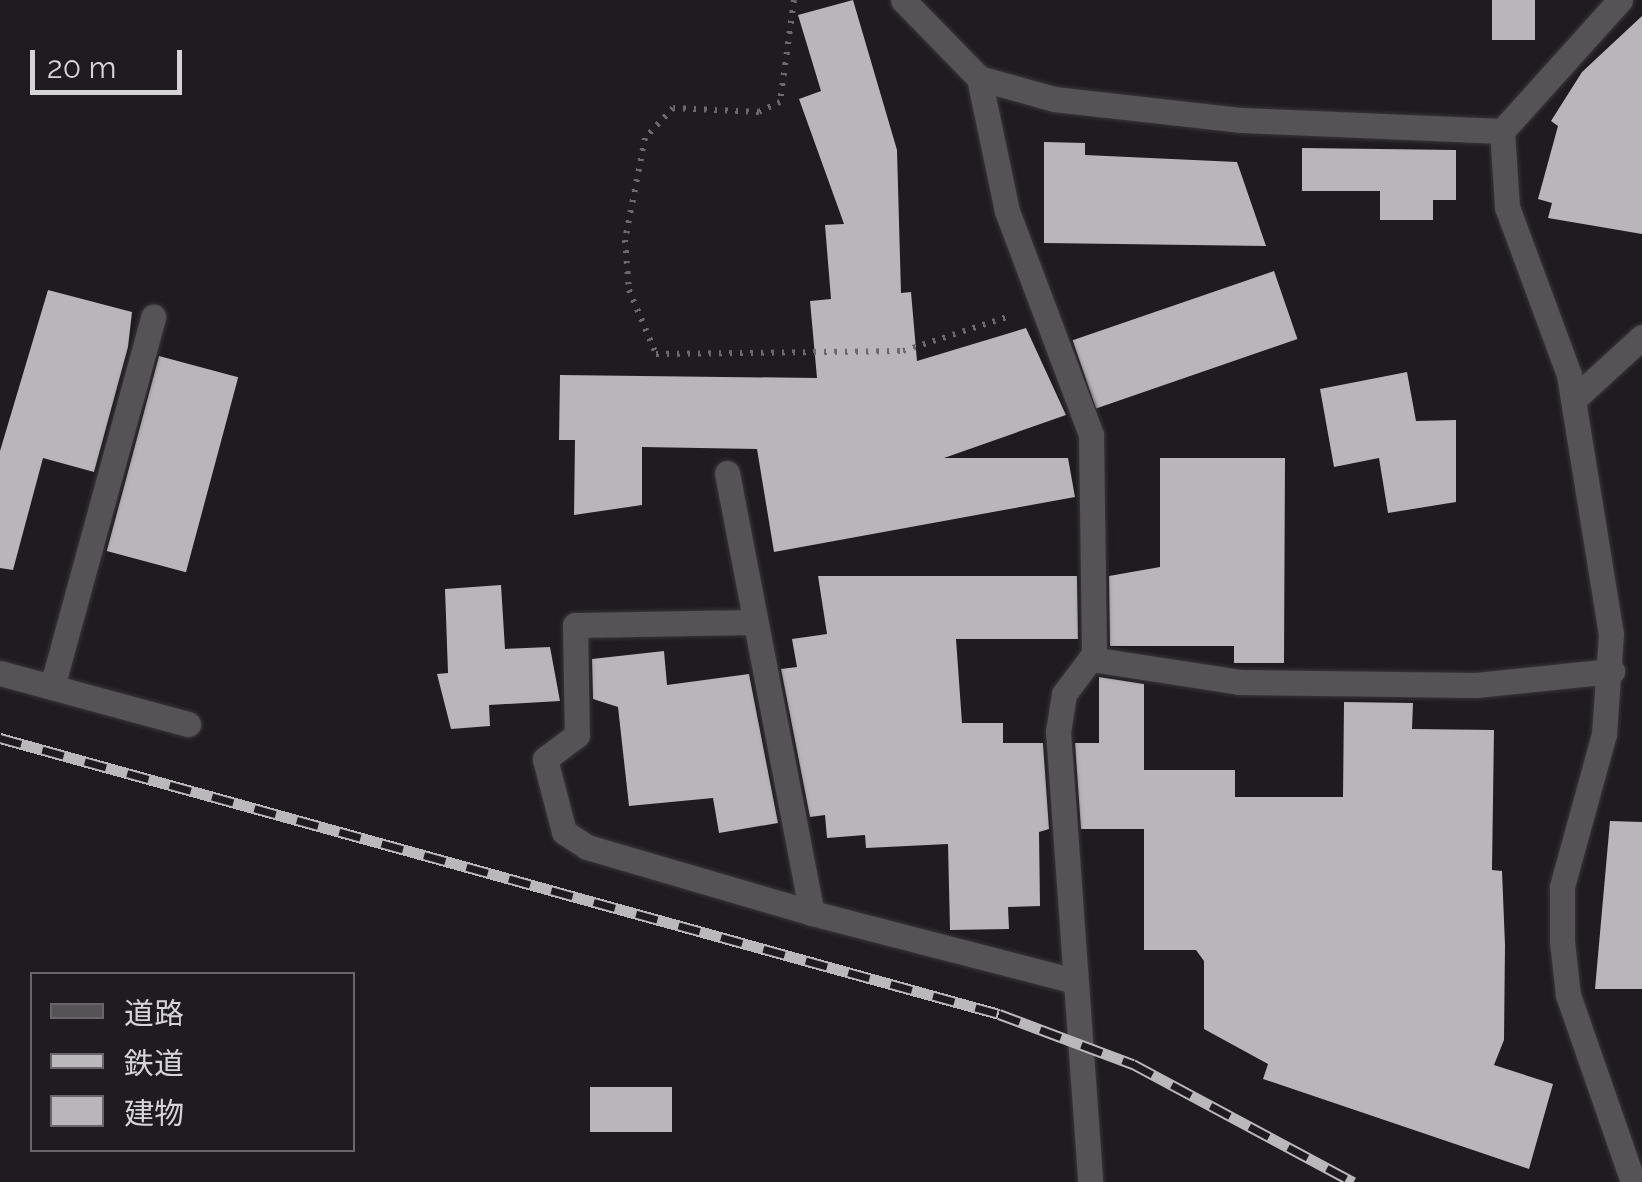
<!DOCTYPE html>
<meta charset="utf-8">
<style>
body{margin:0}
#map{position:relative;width:1642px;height:1182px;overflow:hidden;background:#1f1b20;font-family:Raleway,"Noto Sans JP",sans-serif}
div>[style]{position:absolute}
.building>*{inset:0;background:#bab4bb;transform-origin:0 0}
.path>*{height:6px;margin-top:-3px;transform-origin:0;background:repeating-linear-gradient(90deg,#6c696d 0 2.5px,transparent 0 10.5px)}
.roads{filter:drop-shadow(0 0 2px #39353a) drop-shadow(0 0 2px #39353a)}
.lane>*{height:25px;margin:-12.5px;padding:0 12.5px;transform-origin:12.5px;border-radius:12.5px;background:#555355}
.street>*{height:25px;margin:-12.5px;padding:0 12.5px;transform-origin:12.5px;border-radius:12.5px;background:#555355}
.rail>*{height:11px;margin-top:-5.5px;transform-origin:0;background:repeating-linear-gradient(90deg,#1f1b20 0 22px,#bbb8bc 0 44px);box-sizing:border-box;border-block:2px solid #bbb8bc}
span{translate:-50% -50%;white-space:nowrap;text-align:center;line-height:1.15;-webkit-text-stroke:10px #1f1b20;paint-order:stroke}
.legend{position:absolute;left:30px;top:972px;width:325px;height:180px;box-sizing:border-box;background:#1f1b20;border:2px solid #69656a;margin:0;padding:12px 18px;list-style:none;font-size:30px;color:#d7d4d8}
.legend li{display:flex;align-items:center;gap:20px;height:50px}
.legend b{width:50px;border:2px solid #69656a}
.scale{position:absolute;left:30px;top:50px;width:152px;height:45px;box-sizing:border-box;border:5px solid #d7d4d8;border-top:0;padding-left:12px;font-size:30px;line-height:35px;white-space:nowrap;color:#d7d4d8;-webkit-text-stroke:8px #1f1b20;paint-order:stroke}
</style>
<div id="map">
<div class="building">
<div style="clip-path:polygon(853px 0,897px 150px,901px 293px,911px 292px,917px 361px,1026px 328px,1066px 415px,944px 458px,1068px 458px,1075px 497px,774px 552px,757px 449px,642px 447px,642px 505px,574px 515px,575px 440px,559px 440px,560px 375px,817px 378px,810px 301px,831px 299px,825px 225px,844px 224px,799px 99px,821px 91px,798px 15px)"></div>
<div style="left:1492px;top:0;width:43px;height:40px"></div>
<div style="clip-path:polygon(1642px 16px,1642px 234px,1548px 218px,1552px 203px,1538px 199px,1558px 126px,1551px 121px,1582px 72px)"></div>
<div style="clip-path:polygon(1044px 142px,1085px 143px,1085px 155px,1237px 162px,1266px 246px,1044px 243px)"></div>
<div style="clip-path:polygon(1302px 148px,1456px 150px,1456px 200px,1433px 200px,1433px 220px,1380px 220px,1380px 191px,1302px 191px)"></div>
<div style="left:1274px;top:271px;width:72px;height:213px;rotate:71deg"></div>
<div style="clip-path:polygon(48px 290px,132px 312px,128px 347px,94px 472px,43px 458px,13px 570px,0 568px,0 451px)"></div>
<div style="left:159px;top:356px;width:82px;height:202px;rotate:15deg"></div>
<div style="clip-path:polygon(1407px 372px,1416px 421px,1456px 420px,1456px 502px,1388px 513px,1379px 458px,1334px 467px,1320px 389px)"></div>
<div style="clip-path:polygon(1160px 458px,1285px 458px,1284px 663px,1234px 663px,1234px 646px,1110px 646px,1109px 576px,1160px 567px)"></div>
<div style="clip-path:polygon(818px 576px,1077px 576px,1078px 639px,956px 639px,962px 723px,1003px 723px,1003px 743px,1043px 743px,1049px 829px,1039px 832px,1040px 906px,1008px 907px,1009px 929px,950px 930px,948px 844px,866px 848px,865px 835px,827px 838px,825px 815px,810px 817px,781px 669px,797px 667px,792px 639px,827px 634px)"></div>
<div style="clip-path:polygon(501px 585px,505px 649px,550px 647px,560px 701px,489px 705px,490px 726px,451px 729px,437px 674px,448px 673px,445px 589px)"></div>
<div style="clip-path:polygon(664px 651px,667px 685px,749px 674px,778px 823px,719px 833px,713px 798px,629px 806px,618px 707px,593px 699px,592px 659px)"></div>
<div style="clip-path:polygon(1099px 677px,1144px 684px,1144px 770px,1235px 770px,1235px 797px,1343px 797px,1344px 702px,1413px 703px,1412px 729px,1494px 730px,1492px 870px,1502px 871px,1505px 945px,1504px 1040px,1494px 1065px,1553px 1084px,1529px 1169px,1263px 1079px,1268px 1064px,1204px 1029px,1204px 961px,1196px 950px,1144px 950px,1144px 829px,1081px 829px,1075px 743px,1099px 743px)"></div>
<div style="clip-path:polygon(1610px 821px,1642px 822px,1642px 989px,1595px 989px)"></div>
<div style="left:590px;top:1087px;width:82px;height:45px"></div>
</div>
<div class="path">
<div style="left:794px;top:0;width:103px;rotate:97.8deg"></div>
<div style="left:780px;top:102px;width:23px;rotate:155deg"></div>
<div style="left:759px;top:112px;width:86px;rotate:-177.3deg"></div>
<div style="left:673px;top:108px;width:41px;rotate:133deg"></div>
<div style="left:645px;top:138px;width:104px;rotate:101.1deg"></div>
<div style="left:625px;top:240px;width:50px;rotate:85.4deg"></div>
<div style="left:629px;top:290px;width:69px;rotate:67.1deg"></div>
<div style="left:656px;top:354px;width:247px;rotate:-0.7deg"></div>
<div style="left:903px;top:351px;width:109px;rotate:-18.1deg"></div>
</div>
<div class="roads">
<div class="lane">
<div style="left:1574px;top:399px;width:92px;rotate:-42.4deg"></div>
<div style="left:755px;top:622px;width:180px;rotate:179deg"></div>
<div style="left:575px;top:625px;width:110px;rotate:89deg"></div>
<div style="left:577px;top:735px;width:40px;rotate:143deg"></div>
<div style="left:545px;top:759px;width:75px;rotate:75.4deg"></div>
<div style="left:564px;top:832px;width:27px;rotate:33deg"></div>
<div style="left:587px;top:847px;width:234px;rotate:16.3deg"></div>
<div style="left:1091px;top:659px;width:150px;rotate:8.8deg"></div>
<div style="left:1239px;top:682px;width:237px;rotate:0.7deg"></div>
<div style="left:1476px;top:685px;width:137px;rotate:-5.9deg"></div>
</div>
<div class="street">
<div style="left:903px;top:0;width:109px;rotate:45.7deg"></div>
<div style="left:979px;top:78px;width:136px;rotate:78.1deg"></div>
<div style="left:1007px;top:211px;width:239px;rotate:69.4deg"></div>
<div style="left:1091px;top:435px;width:219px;rotate:89.2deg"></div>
<div style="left:1094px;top:654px;width:50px;rotate:126.9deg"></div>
<div style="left:1064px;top:694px;width:37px;rotate:99deg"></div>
<div style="left:1058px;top:731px;width:452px;rotate:85.9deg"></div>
<div style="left:1620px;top:0;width:176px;rotate:132deg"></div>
<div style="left:1502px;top:131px;width:76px;rotate:86.2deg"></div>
<div style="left:1507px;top:207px;width:179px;rotate:69.7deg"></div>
<div style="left:1569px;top:375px;width:262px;rotate:80.8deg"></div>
<div style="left:1611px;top:634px;width:100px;rotate:94deg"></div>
<div style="left:1604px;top:734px;width:159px;rotate:105.4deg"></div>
<div style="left:1562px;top:887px;width:54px;rotate:90deg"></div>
<div style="left:1562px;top:941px;width:54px;rotate:83.7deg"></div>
<div style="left:1568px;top:995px;width:198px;rotate:70.8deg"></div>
<div style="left:979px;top:78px;width:78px;rotate:15.6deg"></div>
<div style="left:1054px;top:99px;width:189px;rotate:6.4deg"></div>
<div style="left:1242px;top:120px;width:260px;rotate:2.4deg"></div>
<div style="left:727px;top:473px;width:448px;rotate:79.1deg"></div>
<div style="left:812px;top:913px;width:268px;rotate:14.5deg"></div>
<div style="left:0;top:673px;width:195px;rotate:15.2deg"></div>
<div style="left:52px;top:687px;width:384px;rotate:-74.7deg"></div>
</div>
</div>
<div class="rail">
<div style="left:0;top:738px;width:1036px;rotate:15.44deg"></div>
<div style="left:999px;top:1014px;width:143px;rotate:20.5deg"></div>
<div style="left:1133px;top:1064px;width:250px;rotate:28.2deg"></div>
</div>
<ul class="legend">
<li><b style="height:12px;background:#555355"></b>道路</li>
<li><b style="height:12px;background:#bbb8bc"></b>鉄道</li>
<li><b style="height:28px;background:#bab4bb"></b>建物</li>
</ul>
<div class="scale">20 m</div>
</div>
